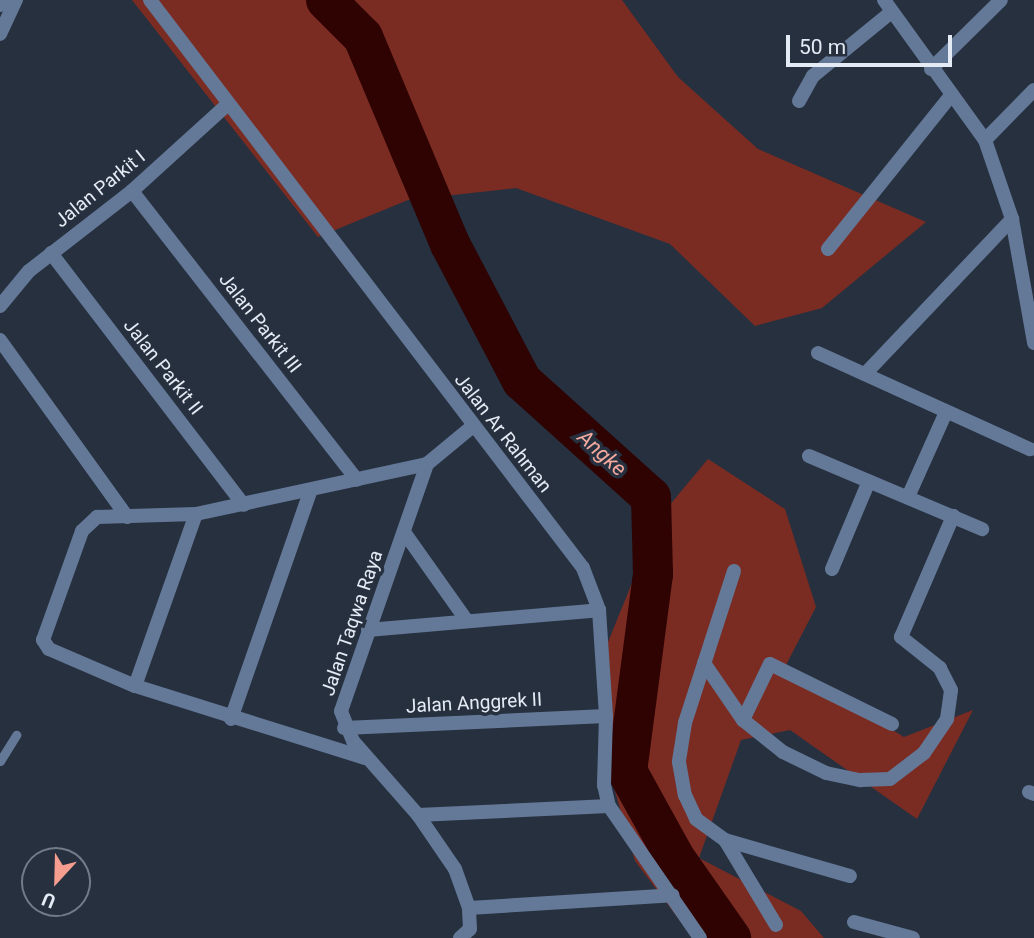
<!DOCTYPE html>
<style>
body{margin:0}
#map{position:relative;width:1034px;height:938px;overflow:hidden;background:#26303f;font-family:Roboto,sans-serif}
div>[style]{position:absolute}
.green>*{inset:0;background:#7a2c23}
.river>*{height:40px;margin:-20px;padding:0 20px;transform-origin:20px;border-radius:20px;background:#2e0302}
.service>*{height:9px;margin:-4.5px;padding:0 4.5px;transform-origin:4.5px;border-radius:4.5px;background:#647897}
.minor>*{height:14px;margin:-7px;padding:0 7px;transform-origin:7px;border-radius:7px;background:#647897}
span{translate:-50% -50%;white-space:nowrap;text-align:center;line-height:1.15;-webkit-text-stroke:7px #26303f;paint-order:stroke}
.street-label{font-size:19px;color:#e5ebf5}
.water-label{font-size:21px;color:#f4aa9e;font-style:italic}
.north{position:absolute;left:21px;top:847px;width:70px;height:70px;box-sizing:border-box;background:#26303f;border:2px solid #727b88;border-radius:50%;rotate:202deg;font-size:19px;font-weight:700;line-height:28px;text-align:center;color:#e5ebf5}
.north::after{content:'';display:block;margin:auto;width:24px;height:32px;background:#f59d8f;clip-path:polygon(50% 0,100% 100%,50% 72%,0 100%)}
.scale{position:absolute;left:786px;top:35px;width:166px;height:32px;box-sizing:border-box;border:4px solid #e5ebf5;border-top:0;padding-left:9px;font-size:21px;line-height:24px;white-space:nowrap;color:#e5ebf5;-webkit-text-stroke:5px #26303f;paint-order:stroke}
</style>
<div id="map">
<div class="green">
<div style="clip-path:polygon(132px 0,622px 0,678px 77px,758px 149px,926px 222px,822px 308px,755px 326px,670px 244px,516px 188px,408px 200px,318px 237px)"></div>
<div style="clip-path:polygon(708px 459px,785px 509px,816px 607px,786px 665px,904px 737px,973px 710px,917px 819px,790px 730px,741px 740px,699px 858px,801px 911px,824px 938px,693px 938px,635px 861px,613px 784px,608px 642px,658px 519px)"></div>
</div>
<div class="river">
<div style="left:326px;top:0;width:52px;rotate:45deg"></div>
<div style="left:363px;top:37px;width:225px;rotate:67.2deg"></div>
<div style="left:450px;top:244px;width:155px;rotate:62.3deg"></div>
<div style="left:522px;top:381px;width:173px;rotate:42deg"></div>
<div style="left:651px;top:497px;width:77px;rotate:88.5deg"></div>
<div style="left:653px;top:574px;width:199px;rotate:97.5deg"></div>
<div style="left:627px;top:771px;width:99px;rotate:61.1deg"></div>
<div style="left:675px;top:858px;width:98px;rotate:55deg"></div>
</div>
<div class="service">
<div style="left:0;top:761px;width:31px;rotate:-58deg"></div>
</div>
<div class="minor">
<div style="left:150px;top:0;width:714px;rotate:52.68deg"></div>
<div style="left:583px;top:568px;width:45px;rotate:69.1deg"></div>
<div style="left:599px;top:610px;width:106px;rotate:86.2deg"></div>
<div style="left:606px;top:716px;width:69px;rotate:91.7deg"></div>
<div style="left:604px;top:785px;width:22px;rotate:77deg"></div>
<div style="left:609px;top:806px;width:160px;rotate:55.4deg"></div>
<div style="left:884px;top:0;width:173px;rotate:54.2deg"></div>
<div style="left:985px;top:140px;width:83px;rotate:71.1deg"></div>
<div style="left:1012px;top:219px;width:126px;rotate:79.9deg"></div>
<div style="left:0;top:5px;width:5px;rotate:-68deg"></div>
<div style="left:0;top:34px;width:38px;rotate:-65deg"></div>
<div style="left:931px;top:69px;width:98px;rotate:-44.6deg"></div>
<div style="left:799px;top:101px;width:29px;rotate:-61deg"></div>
<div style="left:813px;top:76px;width:99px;rotate:-39.3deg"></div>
<div style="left:985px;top:140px;width:70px;rotate:-45.6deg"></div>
<div style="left:132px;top:191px;width:366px;rotate:52.1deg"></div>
<div style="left:828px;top:249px;width:198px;rotate:-51.3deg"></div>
<div style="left:51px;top:253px;width:317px;rotate:52.6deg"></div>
<div style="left:0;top:306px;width:45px;rotate:-50.4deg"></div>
<div style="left:29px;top:271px;width:130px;rotate:-37.8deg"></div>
<div style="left:132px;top:191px;width:130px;rotate:-42.2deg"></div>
<div style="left:0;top:340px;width:218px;rotate:54.3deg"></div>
<div style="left:818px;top:353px;width:233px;rotate:24.4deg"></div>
<div style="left:865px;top:374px;width:214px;rotate:-46.5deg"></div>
<div style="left:809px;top:456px;width:188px;rotate:22.9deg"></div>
<div style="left:908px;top:497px;width:93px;rotate:-65.9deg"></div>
<div style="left:404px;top:532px;width:109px;rotate:54.7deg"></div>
<div style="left:832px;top:569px;width:95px;rotate:-67.2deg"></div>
<div style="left:734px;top:571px;width:160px;rotate:107.9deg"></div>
<div style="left:685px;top:723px;width:39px;rotate:99deg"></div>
<div style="left:679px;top:762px;width:34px;rotate:80deg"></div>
<div style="left:685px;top:795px;width:26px;rotate:65deg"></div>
<div style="left:696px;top:819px;width:36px;rotate:36deg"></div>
<div style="left:725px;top:840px;width:99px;rotate:59deg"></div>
<div style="left:368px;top:630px;width:232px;rotate:-4.9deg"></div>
<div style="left:704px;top:663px;width:69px;rotate:55.6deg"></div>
<div style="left:743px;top:720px;width:51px;rotate:38.7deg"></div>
<div style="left:783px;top:752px;width:48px;rotate:26deg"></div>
<div style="left:826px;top:773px;width:35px;rotate:12deg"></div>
<div style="left:860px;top:780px;width:30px;rotate:-2deg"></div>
<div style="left:890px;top:779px;width:43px;rotate:-37.4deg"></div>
<div style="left:924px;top:753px;width:41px;rotate:-55.9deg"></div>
<div style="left:947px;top:719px;width:29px;rotate:-82deg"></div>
<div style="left:951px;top:690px;width:25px;rotate:-117deg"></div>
<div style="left:940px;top:668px;width:50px;rotate:-141.5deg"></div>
<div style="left:901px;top:637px;width:132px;rotate:-66.7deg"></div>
<div style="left:135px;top:686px;width:182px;rotate:-70.5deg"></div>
<div style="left:231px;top:719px;width:240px;rotate:-70.8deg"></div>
<div style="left:743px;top:720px;width:62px;rotate:-64.3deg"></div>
<div style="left:770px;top:664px;width:136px;rotate:26.2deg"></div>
<div style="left:344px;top:728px;width:262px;rotate:-2.6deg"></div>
<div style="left:365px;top:758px;width:241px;rotate:-162.6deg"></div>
<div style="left:135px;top:686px;width:94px;rotate:-156.7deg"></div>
<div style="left:49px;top:649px;width:11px;rotate:-124deg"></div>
<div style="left:43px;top:640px;width:116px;rotate:-70.3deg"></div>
<div style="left:82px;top:531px;width:21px;rotate:-43deg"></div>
<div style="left:97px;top:517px;width:99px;rotate:-1.7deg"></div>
<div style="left:196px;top:514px;width:236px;rotate:-12.2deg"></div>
<div style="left:1029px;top:792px;width:5px;rotate:22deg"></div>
<div style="left:418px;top:815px;width:191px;rotate:-2.7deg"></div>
<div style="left:725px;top:840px;width:130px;rotate:16.1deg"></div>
<div style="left:469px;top:908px;width:204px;rotate:-3.6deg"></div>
<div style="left:854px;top:922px;width:61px;rotate:15.2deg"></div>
<div style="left:460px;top:938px;width:13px;rotate:-42deg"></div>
<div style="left:470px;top:929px;width:21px;rotate:-93deg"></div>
<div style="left:469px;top:908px;width:41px;rotate:-109.7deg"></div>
<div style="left:455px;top:869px;width:65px;rotate:-124.4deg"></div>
<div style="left:418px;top:815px;width:98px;rotate:-131.3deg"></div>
<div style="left:353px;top:741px;width:32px;rotate:-112deg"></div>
<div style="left:341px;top:711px;width:262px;rotate:-70.8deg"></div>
<div style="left:427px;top:464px;width:60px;rotate:-39.6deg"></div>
</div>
<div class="street-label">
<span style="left:100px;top:189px;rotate:-39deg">Jalan Parkit I</span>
<span style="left:260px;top:323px;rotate:52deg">Jalan Parkit III</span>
<span style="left:163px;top:367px;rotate:52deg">Jalan Parkit II</span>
<span style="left:503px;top:433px;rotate:52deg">Jalan Ar Rahman</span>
<span style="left:352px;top:623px;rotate:-71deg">Jalan Taqwa Raya</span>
<span style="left:474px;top:703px;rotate:-3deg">Jalan Anggrek II</span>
</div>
<div class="water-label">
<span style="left:602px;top:453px;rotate:42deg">Angke</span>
</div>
<div class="north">U</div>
<div class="scale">50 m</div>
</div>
